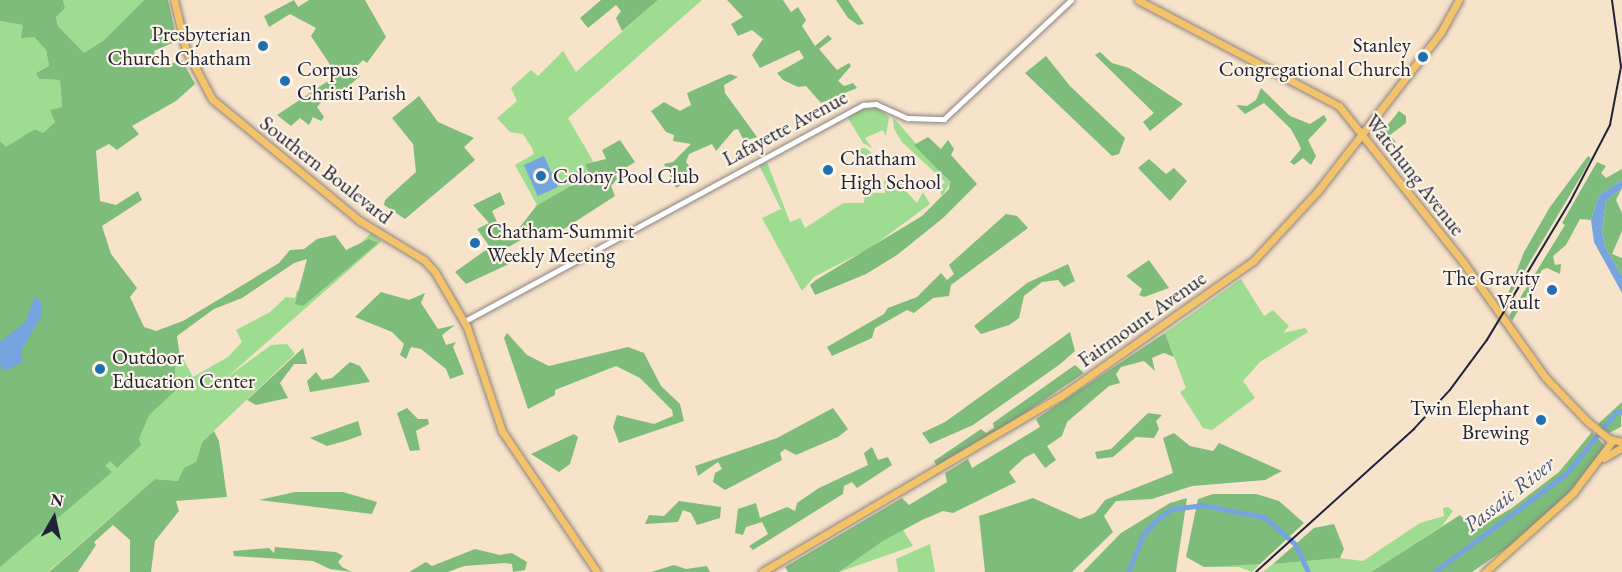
<!DOCTYPE html>
<style>
body{margin:0}
#map{position:relative;width:1622px;height:572px;overflow:hidden;background:#f6e3c9;font-family:"EB Garamond",serif}
div>[style]{position:absolute}
.green>*{inset:0;background:#9edc91}
.round{border-radius:50%}
.forest>*{inset:0;background:#7ebc7b}
.water>*{inset:0;background:#76a4df;transform-origin:0 0}
.river>*{height:5px;margin:-2.5px;padding:0 2.5px;transform-origin:2.5px;border-radius:2.5px;background:#76a4df}
.roads{filter:drop-shadow(0 0 2px #8c8282) drop-shadow(0 0 2px #8c8282)}
.minor>*{height:4.5px;margin:-2.25px;padding:0 2.25px;transform-origin:2.25px;border-radius:2.25px;background:#fff}
.major>*{height:7px;margin:-3.5px;padding:0 3.5px;transform-origin:3.5px;border-radius:3.5px;background:#f2c36a}
.rail>*{height:1.5px;margin:-0.75px;padding:0 0.75px;transform-origin:0.75px;border-radius:0.75px;background:#22223b}
.dots>*{width:16px;height:16px;translate:-50% -50%;box-sizing:border-box;border:3px solid #fcf5e5;border-radius:50%}
span{translate:-50% -50%;white-space:nowrap;text-align:center;line-height:1.15;-webkit-text-stroke:4.5px #fcf5e5;paint-order:stroke}
.poi-label{font-size:21px;color:#22223b}
.right{translate:-100% -50%;text-align:right}
.left{translate:0 -50%;text-align:left}
.street-label{font-size:21px;color:#22223b}
.water-label{font-size:22px;color:#44567d;font-style:italic}
.north{position:absolute;left:24px;top:488px;width:60px;height:60px;-webkit-text-stroke:4px #fcf5e5;paint-order:stroke;rotate:9deg;font-size:16px;font-weight:700;line-height:24px;text-align:center;color:#22223b}
.north::after{content:'';display:block;margin:auto;width:21px;height:27px;background:#22223b;clip-path:polygon(50% 0,100% 100%,50% 72%,0 100%)}
</style>
<div id="map">
<div class="green">
<div style="clip-path:polygon(63px 0,144px 0,104px 40px,84px 53px,58px 26px,56px 16px,65px 8px)"></div>
<div style="clip-path:polygon(658px 0,702px 0,568px 118px,593px 161px,585px 164px,594px 180px,588px 182px,585px 177px,537px 205px,515px 165px,534px 154px,532px 148px,523px 134px,510px 132px,497px 118px,517px 101px,511px 88px,531px 70px,538px 76px,563px 51px,576px 72px)"></div>
<div style="clip-path:polygon(evenodd,0 21px,23px 25px,46px 50px,49px 66px,36px 73px,39px 79px,60px 80px,62px 107px,51px 110px,55px 122px,43px 133px,35px 129px,31px 131px,153px 347px,170px 335px,193px 377px,228px 357px,242px 342px,236px 330px,270px 312px,286px 297px,295px 298px,297px 290px,305px 297px,371px 233px,382px 241px,226px 378px,271px 345px,287px 344px,295px 354px,202px 442px,196px 462px,178px 481px,155px 479px,48px 572px,0 572px,0 21px,145px 424px,139px 439px,117px 468px,110px 461px,104px 466px,145px 424px)"></div>
<div style="clip-path:polygon(864px 106px,876px 106px,889px 117px,886px 136px,883px 130px,865px 138px,872px 148px,863px 143px,848px 118px)"></div>
<div style="clip-path:polygon(893px 117px,950px 183px,942px 196px,939px 188px,945px 182px,902px 142px,894px 129px)"></div>
<div class="round" style="left:854px;top:148px;width:18px;height:18px"></div>
<div style="clip-path:polygon(767px 162px,790px 222px,800px 218px,805px 228px,843px 203px,864px 203px,865px 191px,869px 197px,873px 193px,885px 193px,884px 179px,887px 184px,905px 184px,902px 187px,917px 203px,923px 192px,930px 204px,870px 248px,814px 277px,802px 291px,762px 218px,781px 209px,759px 165px)"></div>
<div style="clip-path:polygon(1241px 279px,1264px 316px,1273px 310px,1289px 326px,1283px 333px,1305px 328px,1308px 332px,1260px 362px,1243px 381px,1255px 398px,1212px 430px,1203px 428px,1180px 392px,1186px 388px,1165px 333px)"></div>
<div style="clip-path:polygon(1448px 507px,1453px 511px,1442px 526px,1371px 572px,1263px 572px,1273px 564px,1340px 558px,1363px 561px,1420px 523px,1444px 516px,1443px 508px)"></div>
<div style="clip-path:polygon(903px 530px,913px 546px,839px 572px,883px 541px)"></div>
<div style="clip-path:polygon(930px 544px,935px 572px,898px 572px,896px 559px)"></div>
<div style="clip-path:polygon(1215px 564px,1260px 564px,1252px 572px,1239px 567px,1204px 567px)"></div>
</div>
<div class="forest">
<div style="clip-path:polygon(0 0,63px 0,65px 8px,56px 17px,58px 26px,84px 53px,104px 40px,144px 0,168px 0,177px 41px,154px 51px,158px 68px,182px 60px,195px 84px,176px 101px,132px 126px,139px 134px,117px 150px,109px 144px,96px 151px,100px 201px,116px 205px,138px 191px,142px 200px,102px 226px,111px 254px,137px 288px,130px 297px,144px 327px,156px 331px,183px 321px,279px 263px,290px 250px,304px 249px,317px 239px,335px 235px,346px 250px,369px 239px,378px 243px,303px 306px,295px 304px,307px 259px,294px 263px,242px 298px,214px 309px,177px 336px,180px 358px,175px 361px,175px 391px,149px 415px,139px 439px,141px 445px,117px 468px,110px 461px,105px 466px,112px 472px,0 567px,0 141px,6px 147px,35px 129px,43px 133px,55px 122px,50px 110px,62px 107px,60px 80px,39px 79px,36px 73px,49px 66px,46px 50px,34px 37px,21px 38px,23px 25px,0 21px)"></div>
<div style="clip-path:polygon(294px 0,298px 7px,309px 0,365px 0,386px 37px,367px 63px,363px 60px,354px 69px,360px 76px,331px 102px,325px 98px,317px 107px,324px 117px,321px 121px,313px 117px,309px 125px,300px 118px,291px 126px,277px 115px,337px 75px,311px 36px,316px 28px,290px 14px,269px 27px,264px 16px)"></div>
<div style="clip-path:polygon(601px 0,658px 0,622px 31px,616px 18px,621px 11px,616px 5px,588px 28px,580px 18px)"></div>
<div style="clip-path:polygon(727px 0,783px 0,791px 12px,798px 7px,806px 20px,802px 26px,815px 46px,828px 35px,832px 39px,819px 49px,837px 70px,849px 63px,851px 66px,838px 81px,844px 86px,853px 83px,857px 88px,821px 103px,806px 86px,798px 87px,783px 80px,777px 73px,804px 58px,799px 50px,760px 68px,752px 55px,763px 39px,752px 30px,738px 36px,731px 24px,743px 17px)"></div>
<div style="clip-path:polygon(836px 0,848px 0,864px 24px,858px 25px,848px 18px)"></div>
<div style="clip-path:polygon(1100px 52px,1112px 63px,1129px 68px,1183px 104px,1150px 131px,1143px 122px,1154px 113px,1095px 55px)"></div>
<div style="clip-path:polygon(1046px 56px,1070px 86px,1125px 138px,1119px 154px,1112px 156px,1025px 73px)"></div>
<div style="clip-path:polygon(730px 74px,738px 77px,724px 85px,725px 93px,757px 137px,744px 141px,738px 129px,734px 130px,716px 151px,712px 144px,689px 154px,686px 162px,697px 176px,676px 188px,664px 164px,673px 162px,691px 144px,673px 141px,674px 135px,666px 132px,651px 111px,664px 102px,680px 111px,691px 105px,687px 93px)"></div>
<div style="clip-path:polygon(1261px 88px,1290px 116px,1310px 124px,1324px 115px,1327px 120px,1308px 140px,1316px 156px,1311px 165px,1303px 158px,1294px 165px,1290px 162px,1301px 149px,1298px 142px,1291px 129px,1264px 103px,1245px 114px,1236px 105px,1247px 106px,1256px 100px)"></div>
<div style="clip-path:polygon(419px 96px,438px 122px,474px 138px,464px 147px,475px 160px,405px 219px,384px 205px,385px 200px,416px 172px,413px 144px,392px 118px)"></div>
<div style="clip-path:polygon(1399px 111px,1406px 116px,1406px 123px,1390px 135px,1396px 142px,1392px 145px,1381px 133px)"></div>
<div style="clip-path:polygon(928px 137px,941px 149px,948px 140px,954px 149px,951px 155px,977px 184px,943px 218px,897px 255px,866px 274px,815px 295px,810px 285px,816px 280px,922px 216px,949px 189px,950px 182px,914px 145px)"></div>
<div style="clip-path:polygon(620px 140px,635px 162px,615px 174px,617px 179px,611px 186px,615px 196px,553px 236px,526px 237px,505px 249px,513px 262px,466px 284px,455px 272px,490px 247px,477px 229px,489px 223px,473px 205px,500px 192px,505px 204px,492px 211px,503px 235px,520px 227px,537px 205px,586px 177px,588px 182px,593px 180px,585px 164px,606px 159px,602px 150px)"></div>
<div style="clip-path:polygon(1588px 156px,1591px 158px,1583px 173px,1503px 307px,1524px 252px,1550px 207px)"></div>
<div style="clip-path:polygon(1149px 159px,1166px 174px,1174px 168px,1187px 181px,1170px 201px,1138px 168px)"></div>
<div style="clip-path:polygon(1597px 162px,1606px 166px,1601px 173px,1606px 178px,1622px 169px,1622px 180px,1599px 195px,1591px 220px,1580px 219px,1566px 245px,1553px 256px,1555px 265px,1561px 264px,1560px 274px,1547px 268px,1542px 270px,1512px 321px,1509px 316px,1565px 225px,1562px 223px)"></div>
<div style="clip-path:polygon(1622px 188px,1616px 200px,1622px 213px,1622px 231px,1612px 254px,1622px 258px,1622px 276px,1605px 247px,1602px 230px,1606px 201px)"></div>
<div style="clip-path:polygon(1006px 214px,1017px 216px,1028px 228px,951px 285px,949px 296px,933px 298px,914px 313px,907px 310px,875px 328px,872px 338px,832px 356px,827px 347px,884px 314px,888px 308px,917px 297px,941px 273px,947px 280px,954px 274px,949px 265px)"></div>
<div style="clip-path:polygon(1149px 260px,1169px 288px,1144px 297px,1139px 295px,1142px 289px,1126px 276px)"></div>
<div style="clip-path:polygon(1068px 264px,1075px 281px,1064px 287px,1058px 280px,1042px 282px,1024px 296px,1019px 318px,1009px 325px,981px 334px,974px 326px,1027px 283px)"></div>
<div style="clip-path:polygon(381px 292px,409px 300px,425px 293px,421px 303px,438px 329px,455px 325px,442px 335px,446px 345px,456px 342px,453px 347px,464px 374px,450px 379px,446px 369px,421px 349px,411px 347px,406px 359px,400px 355px,404px 344px,392px 332px,355px 317px)"></div>
<div style="clip-path:polygon(1070px 332px,1075px 351px,1059px 365px,973px 425px,930px 444px,922px 433px,945px 422px)"></div>
<div style="clip-path:polygon(507px 333px,527px 355px,549px 366px,628px 347px,644px 353px,661px 386px,680px 404px,684px 421px,619px 443px,613px 427px,617px 415px,654px 424px,673px 416px,672px 410px,640px 378px,616px 366px,555px 390px,555px 395px,528px 409px,504px 338px)"></div>
<div style="clip-path:polygon(1165px 333px,1174px 357px,1164px 353px,1152px 358px,1155px 371px,1144px 361px,1121px 367px,1116px 374px,1120px 383px,1109px 386px,1067px 422px,1062px 436px,1047px 446px,1056px 460px,1045px 468px,1034px 453px,1024px 458px,1009px 472px,1016px 482px,953px 513px,943px 511px,922px 520px,883px 541px,839px 572px,788px 572px,785px 567px,902px 498px,909px 505px,947px 482px,945px 473px,968px 459px,972px 468px,1040px 427px,1036px 419px)"></div>
<div style="clip-path:polygon(303px 348px,307px 364px,294px 364px,280px 383px,288px 398px,256px 405px,247px 400px)"></div>
<div style="clip-path:polygon(350px 362px,360px 366px,370px 382px,310px 392px,307px 381px,316px 372px,322px 380px,332px 378px)"></div>
<div style="clip-path:polygon(1075px 365px,1084px 373px,1010px 423px,937px 466px,934px 461px,981px 429px,986px 433px,994px 428px,993px 423px)"></div>
<div style="clip-path:polygon(1622px 402px,1621px 427px,1609px 433px,1598px 424px)"></div>
<div style="clip-path:polygon(407px 408px,418px 419px,428px 419px,429px 424px,416px 431px,420px 450px,410px 451px,397px 413px)"></div>
<div style="clip-path:polygon(833px 408px,848px 429px,838px 437px,796px 455px,785px 449px,780px 453px,782px 460px,725px 490px,713px 482px,715px 473px,722px 469px,718px 462px,698px 476px,695px 466px,777px 438px)"></div>
<div style="clip-path:polygon(1148px 413px,1162px 415px,1156px 421px,1159px 429px,1154px 438px,1136px 437px,1113px 457px,1097px 459px,1095px 452px,1111px 449px)"></div>
<div style="clip-path:polygon(358px 421px,362px 435px,345px 441px,327px 446px,310px 438px)"></div>
<div style="clip-path:polygon(214px 431px,219px 441px,227px 497px,176px 501px,179px 511px,155px 541px,151px 572px,130px 572px,130px 540px,113px 525px,94px 542px,96px 545px,78px 572px,49px 572px,155px 479px,178px 481px,184px 468px,196px 462px,202px 442px)"></div>
<div style="clip-path:polygon(1592px 432px,1605px 446px,1568px 494px,1524px 536px,1472px 572px,1371px 572px,1460px 515px,1475px 530px,1512px 508px,1559px 472px)"></div>
<div style="clip-path:polygon(1174px 433px,1190px 446px,1213px 451px,1219px 443px,1282px 471px,1265px 480px,1192px 486px,1152px 499px,1116px 501px,1104px 516px,1113px 532px,1072px 572px,985px 572px,979px 516px,1033px 498px,1080px 519px,1095px 513px,1105px 500px,1173px 473px,1163px 438px)"></div>
<div style="clip-path:polygon(574px 434px,578px 437px,570px 464px,559px 472px,531px 454px)"></div>
<div style="clip-path:polygon(872px 447px,878px 460px,888px 457px,892px 465px,857px 488px,852px 482px,844px 486px,843px 494px,753px 550px,749px 546px,768px 534px,762px 522px,746px 527px,743px 535px,735px 533px,738px 509px,756px 503px,760px 518px,787px 507px,795px 511px,797px 503px,819px 488px,868px 465px,864px 453px)"></div>
<div style="clip-path:polygon(295px 492px,343px 492px,377px 502px,372px 514px,259px 500px)"></div>
<div style="clip-path:polygon(1213px 494px,1256px 494px,1279px 501px,1304px 523px,1260px 564px,1204px 567px,1186px 557px,1198px 499px)"></div>
<div style="clip-path:polygon(1187px 498px,1176px 572px,1083px 572px,1121px 533px,1170px 503px)"></div>
<div style="clip-path:polygon(679px 501px,721px 507px,720px 518px,697px 525px,691px 513px,683px 510px,678px 522px,645px 524px,649px 515px,664px 516px)"></div>
<div style="clip-path:polygon(1334px 524px,1344px 549px,1340px 558px,1273px 564px,1314px 528px)"></div>
<div style="clip-path:polygon(275px 547px,336px 552px,343px 556px,338px 562px,342px 567px,352px 572px,330px 569px,313px 561px,234px 556px,233px 551px,269px 548px,274px 553px)"></div>
<div style="clip-path:polygon(475px 549px,500px 555px,512px 553px,527px 562px,525px 570px,513px 572px,512px 564px,505px 563px,464px 566px,448px 572px,409px 572px,426px 562px,432px 566px)"></div>
<div style="clip-path:polygon(674px 565px,686px 569px,707px 566px,710px 572px,651px 572px)"></div>
</div>
<div class="water">
<div style="left:544px;top:156px;width:34px;height:22px;rotate:66deg"></div>
<div style="clip-path:polygon(1622px 180px,1622px 188px,1606px 201px,1602px 230px,1605px 247px,1622px 276px,1622px 293px,1594px 242px,1591px 220px,1599px 195px)"></div>
<div style="clip-path:polygon(35px 296px,42px 303px,41px 317px,22px 349px,21px 363px,4px 371px,0 366px,0 342px,25px 322px)"></div>
</div>
<div class="river">
<div style="left:1128px;top:572px;width:40px;rotate:-68deg"></div>
<div style="left:1143px;top:535px;width:20px;rotate:-49deg"></div>
<div style="left:1156px;top:520px;width:19px;rotate:-36deg"></div>
<div style="left:1171px;top:509px;width:31px;rotate:-7deg"></div>
<div style="left:1202px;top:505px;width:63px;rotate:11deg"></div>
<div style="left:1264px;top:517px;width:41px;rotate:41.1deg"></div>
<div style="left:1295px;top:544px;width:31px;rotate:65deg"></div>
<div style="left:1434px;top:572px;width:164px;rotate:-36.6deg"></div>
<div style="left:1566px;top:474px;width:78px;rotate:-51.2deg"></div>
<div style="left:1615px;top:413px;width:7px;rotate:-16deg"></div>
</div>
<div class="roads">
<div class="minor">
<div style="left:465px;top:321px;width:453px;rotate:-28.5deg"></div>
<div style="left:863px;top:105px;width:13px;rotate:-4deg"></div>
<div style="left:876px;top:104px;width:35px;rotate:24deg"></div>
<div style="left:908px;top:118px;width:36px;rotate:2deg"></div>
<div style="left:944px;top:119px;width:174px;rotate:-43.1deg"></div>
</div>
<div class="major">
<div style="left:174px;top:0;width:51px;rotate:76.5deg"></div>
<div style="left:186px;top:50px;width:55px;rotate:62deg"></div>
<div style="left:212px;top:99px;width:192px;rotate:39.5deg"></div>
<div style="left:360px;top:221px;width:75px;rotate:31.4deg"></div>
<div style="left:424px;top:260px;width:16px;rotate:47deg"></div>
<div style="left:435px;top:272px;width:64px;rotate:59.8deg"></div>
<div style="left:467px;top:327px;width:110px;rotate:71.4deg"></div>
<div style="left:502px;top:431px;width:170px;rotate:56deg"></div>
<div style="left:1138px;top:0;width:227px;rotate:27.8deg"></div>
<div style="left:1339px;top:106px;width:199px;rotate:51.5deg"></div>
<div style="left:1463px;top:262px;width:141px;rotate:54.5deg"></div>
<div style="left:1545px;top:377px;width:61px;rotate:46.3deg"></div>
<div style="left:1587px;top:421px;width:28px;rotate:39deg"></div>
<div style="left:1609px;top:439px;width:13px;rotate:13deg"></div>
<div style="left:1604px;top:458px;width:21px;rotate:-31deg"></div>
<div style="left:762px;top:572px;width:347px;rotate:-30.5deg"></div>
<div style="left:1061px;top:396px;width:235px;rotate:-35.1deg"></div>
<div style="left:1253px;top:261px;width:94px;rotate:-47.2deg"></div>
<div style="left:1317px;top:192px;width:202px;rotate:-52.2deg"></div>
<div style="left:1441px;top:32px;width:37px;rotate:-61deg"></div>
<div style="left:1485px;top:572px;width:118px;rotate:-41.9deg"></div>
<div style="left:1573px;top:493px;width:66px;rotate:-53deg"></div>
</div>
</div>
<div class="rail">
<div style="left:1256px;top:572px;width:213px;rotate:-42.1deg"></div>
<div style="left:1414px;top:429px;width:53px;rotate:-47.3deg"></div>
<div style="left:1450px;top:390px;width:62px;rotate:-53.5deg"></div>
<div style="left:1487px;top:340px;width:161px;rotate:-59deg"></div>
<div style="left:1570px;top:202px;width:87px;rotate:-62.5deg"></div>
<div style="left:1610px;top:125px;width:59px;rotate:-79.3deg"></div>
<div style="left:1621px;top:67px;width:68px;rotate:-97.7deg"></div>
</div>
<div class="dots">
<div style="left:263px;top:46px;background:#1f6fb2"></div>
<div style="left:1423px;top:57px;background:#1f6fb2"></div>
<div style="left:285px;top:81px;background:#1f6fb2"></div>
<div style="left:828px;top:170px;background:#1f6fb2"></div>
<div style="left:541px;top:176px;background:#1f6fb2"></div>
<div style="left:475px;top:243px;background:#1f6fb2"></div>
<div style="left:1552px;top:290px;background:#1f6fb2"></div>
<div style="left:100px;top:369px;background:#1f6fb2"></div>
<div style="left:1541px;top:420px;background:#1f6fb2"></div>
</div>
<div class="poi-label">
<span class="right" style="left:251px;top:46px">Presbyterian<br>Church Chatham</span>
<span class="right" style="left:1411px;top:57px">Stanley<br>Congregational Church</span>
<span class="left" style="left:297px;top:81px">Corpus<br>Christi Parish</span>
<span class="left" style="left:840px;top:170px">Chatham<br>High School</span>
<span class="left" style="left:553px;top:176px">Colony Pool Club</span>
<span class="left" style="left:487px;top:243px">Chatham-Summit<br>Weekly Meeting</span>
<span class="right" style="left:1540px;top:290px">The Gravity<br>Vault</span>
<span class="left" style="left:112px;top:369px">Outdoor<br>Education Center</span>
<span class="right" style="left:1529px;top:420px">Twin Elephant<br>Brewing</span>
</div>
<div class="street-label">
<span style="left:785px;top:128px;rotate:-28deg">Lafayette Avenue</span>
<span style="left:326px;top:170px;rotate:38deg">Southern Boulevard</span>
<span style="left:1415px;top:175px;rotate:52deg">Watchung Avenue</span>
<span style="left:1142px;top:319px;rotate:-35deg">Fairmount Avenue</span>
</div>
<div class="water-label">
<span style="left:1509px;top:494px;rotate:-38deg">Passaic River</span>
</div>
<div class="north">N</div>
</div>
